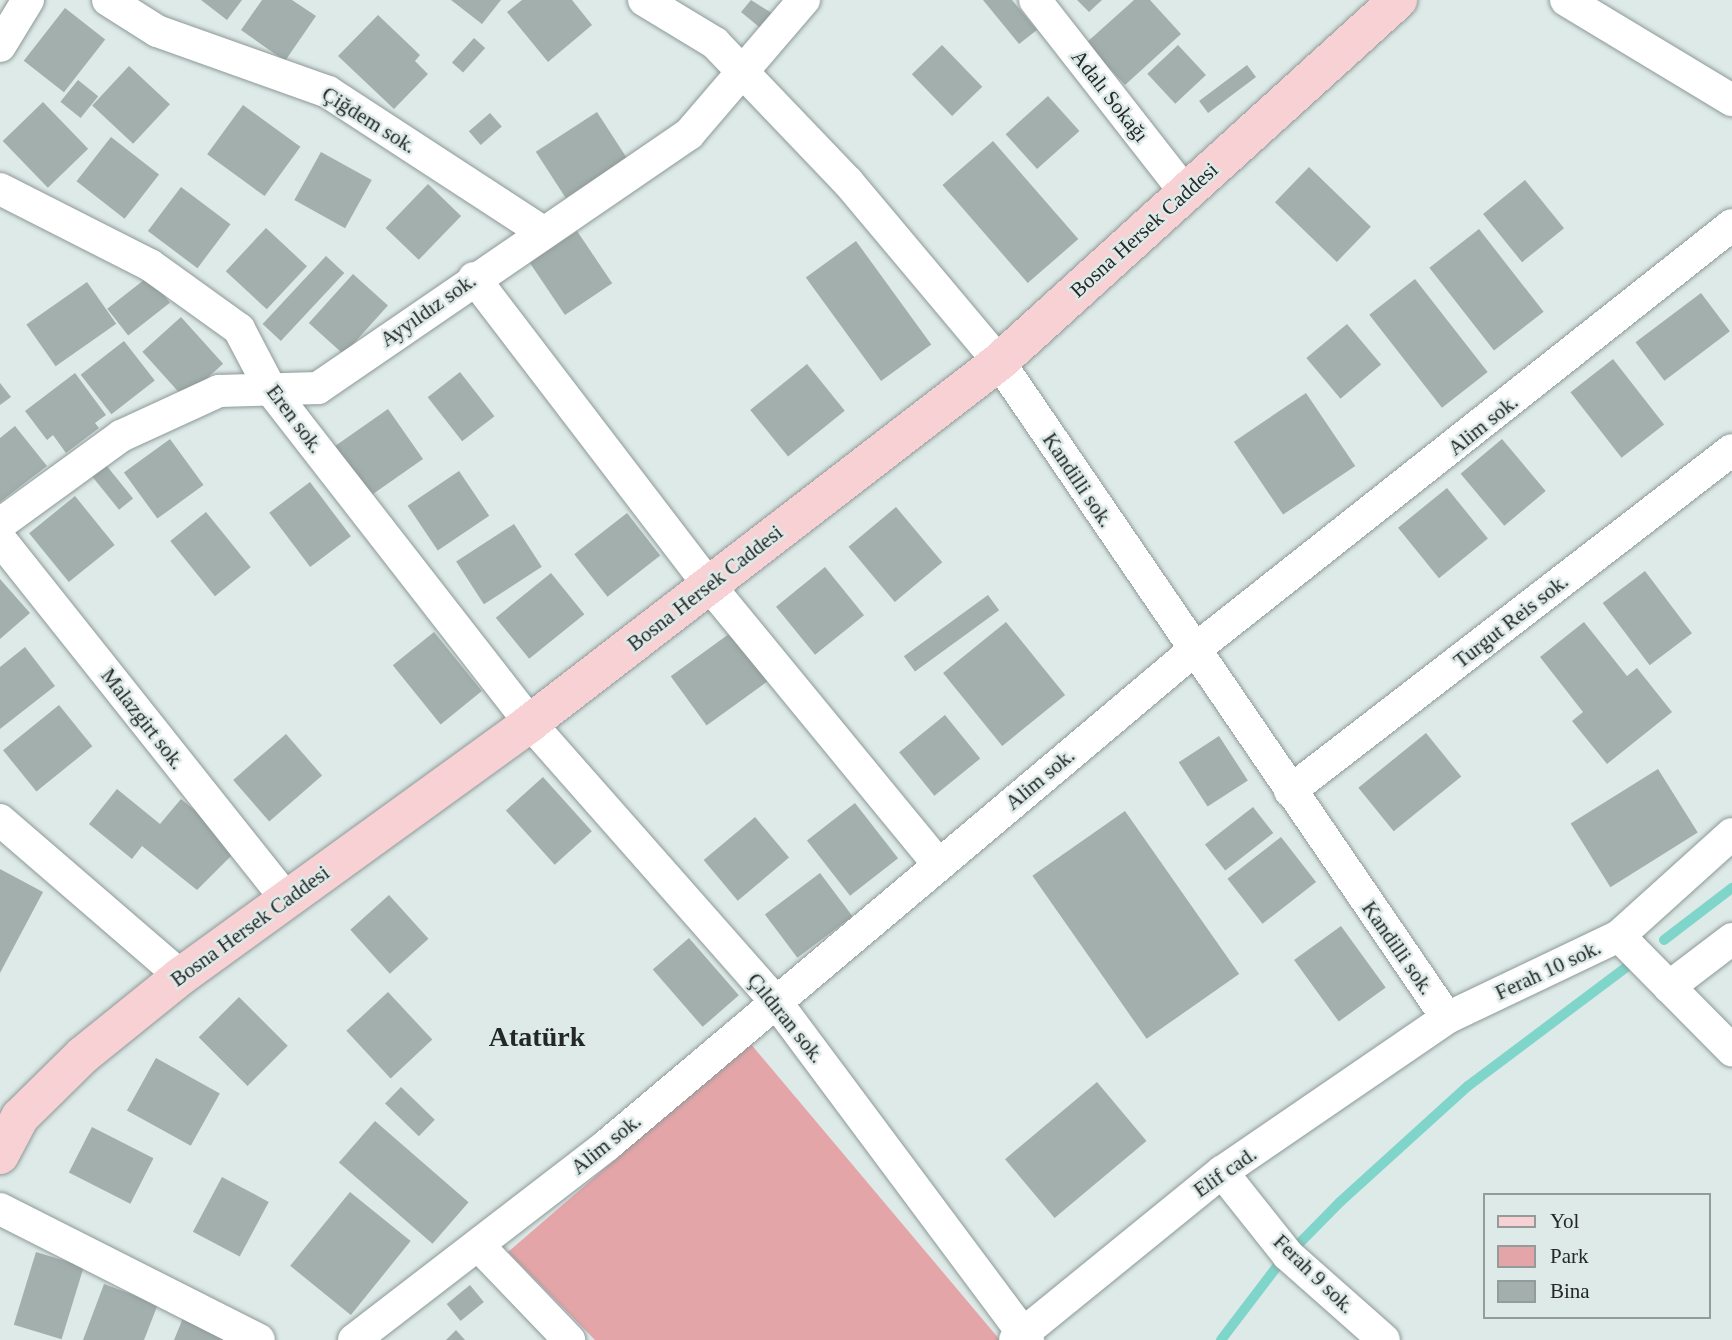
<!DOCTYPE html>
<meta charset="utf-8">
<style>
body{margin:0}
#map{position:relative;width:1732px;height:1340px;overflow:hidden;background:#ddeae8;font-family:Georgia,serif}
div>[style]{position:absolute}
.green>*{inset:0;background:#e4a5a8}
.stream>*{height:10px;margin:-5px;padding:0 5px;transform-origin:5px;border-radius:5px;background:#7fd5c9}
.building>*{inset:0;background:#a3afad;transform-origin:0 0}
.roads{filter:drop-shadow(0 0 2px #8d9997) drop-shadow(0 0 2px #8d9997)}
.minor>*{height:32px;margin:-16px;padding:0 16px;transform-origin:16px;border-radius:16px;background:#fff}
.major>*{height:38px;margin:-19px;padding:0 19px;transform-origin:19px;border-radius:19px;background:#f7d1d3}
span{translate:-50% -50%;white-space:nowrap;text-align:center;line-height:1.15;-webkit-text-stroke:5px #ddeae8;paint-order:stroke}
.street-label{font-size:21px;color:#232727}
.district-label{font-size:28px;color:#232727;font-weight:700}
.legend{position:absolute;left:1483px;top:1193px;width:228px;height:126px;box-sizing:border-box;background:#ddeae8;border:2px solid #939c9b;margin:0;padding:9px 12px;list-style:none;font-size:21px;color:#232727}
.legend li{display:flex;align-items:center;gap:14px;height:35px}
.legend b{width:35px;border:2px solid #939c9b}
</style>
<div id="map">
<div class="green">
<div style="clip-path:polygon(750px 1043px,1000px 1340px,595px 1340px,508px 1252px)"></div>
</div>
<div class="stream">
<div style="left:1664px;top:940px;width:86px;rotate:-37.4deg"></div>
<div style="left:1221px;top:1340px;width:96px;rotate:-52.7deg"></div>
<div style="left:1279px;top:1264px;width:87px;rotate:-45.5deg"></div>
<div style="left:1340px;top:1202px;width:173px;rotate:-42.2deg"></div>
<div style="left:1468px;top:1086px;width:200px;rotate:-36.9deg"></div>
</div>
<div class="building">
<div style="clip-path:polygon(201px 0,242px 0,227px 20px)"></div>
<div style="clip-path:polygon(262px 0,292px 0,316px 16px,285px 61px,241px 30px)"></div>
<div style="clip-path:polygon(451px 0,501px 0,482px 24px)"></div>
<div style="clip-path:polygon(522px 0,572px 0,592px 25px,548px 62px,507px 12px)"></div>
<div style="clip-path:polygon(751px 0,783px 20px,770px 36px,741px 12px)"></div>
<div style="clip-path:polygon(983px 0,1012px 0,1037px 30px,1019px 44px)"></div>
<div style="clip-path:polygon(1077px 0,1102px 0,1089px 12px)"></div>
<div style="clip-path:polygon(1134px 0,1150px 0,1181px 34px,1125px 85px,1086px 43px)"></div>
<div style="left:65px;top:8px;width:51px;height:67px;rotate:38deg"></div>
<div style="clip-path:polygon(378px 15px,420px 55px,415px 61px,428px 74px,394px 109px,338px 56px)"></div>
<div style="left:474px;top:38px;width:15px;height:33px;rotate:42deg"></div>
<div style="left:942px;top:45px;width:58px;height:42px;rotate:46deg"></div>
<div style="left:1178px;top:45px;width:41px;height:42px;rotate:47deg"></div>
<div style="left:1247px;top:65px;width:15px;height:60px;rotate:53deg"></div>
<div style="left:129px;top:66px;width:56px;height:54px;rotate:43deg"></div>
<div style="left:78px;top:80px;width:26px;height:28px;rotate:39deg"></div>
<div style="left:1048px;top:96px;width:47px;height:57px;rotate:48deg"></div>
<div style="left:43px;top:102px;width:65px;height:56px;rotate:46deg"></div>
<div style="left:243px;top:105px;width:71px;height:61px;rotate:36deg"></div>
<div style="left:597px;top:112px;width:55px;height:73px;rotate:57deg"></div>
<div style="left:490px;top:113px;width:18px;height:28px;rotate:49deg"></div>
<div style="left:111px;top:137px;width:61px;height:56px;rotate:38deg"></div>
<div style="left:993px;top:141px;width:130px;height:67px;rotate:49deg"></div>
<div style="left:321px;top:152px;width:58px;height:55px;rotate:29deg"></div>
<div style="left:1309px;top:167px;width:86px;height:49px;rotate:44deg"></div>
<div style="left:1525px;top:180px;width:62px;height:54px;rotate:51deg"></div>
<div style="left:428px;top:184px;width:46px;height:61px;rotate:44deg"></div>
<div style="left:181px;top:187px;width:62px;height:55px;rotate:37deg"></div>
<div style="left:266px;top:228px;width:56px;height:59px;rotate:43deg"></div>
<div style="left:1479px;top:229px;width:105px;height:63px;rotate:52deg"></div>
<div style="left:577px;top:231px;width:63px;height:57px;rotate:56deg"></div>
<div style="left:856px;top:241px;width:128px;height:62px;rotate:54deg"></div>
<div style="left:326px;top:256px;width:25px;height:93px;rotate:43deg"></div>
<div style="left:353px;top:274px;width:47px;height:66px;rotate:42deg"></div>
<div style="left:149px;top:276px;width:34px;height:53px;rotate:52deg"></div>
<div style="left:1415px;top:279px;width:118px;height:58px;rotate:52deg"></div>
<div style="left:87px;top:282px;width:51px;height:74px;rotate:55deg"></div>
<div style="left:1701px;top:293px;width:48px;height:82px;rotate:53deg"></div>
<div style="left:181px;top:317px;width:63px;height:52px;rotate:48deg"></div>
<div style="left:1347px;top:324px;width:53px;height:53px;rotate:50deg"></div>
<div style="left:124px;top:341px;width:50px;height:55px;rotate:52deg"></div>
<div style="left:1613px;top:359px;width:83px;height:54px;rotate:52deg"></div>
<div style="left:807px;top:364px;width:60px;height:73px;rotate:51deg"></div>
<div style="left:460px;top:372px;width:56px;height:41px;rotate:52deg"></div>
<div style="clip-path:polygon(75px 373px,106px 415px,95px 423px,99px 428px,66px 453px,53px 435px,47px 440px,25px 411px)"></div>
<div style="clip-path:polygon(0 383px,11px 397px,0 405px)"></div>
<div style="left:1306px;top:393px;width:88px;height:87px;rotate:56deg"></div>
<div style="left:388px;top:409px;width:61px;height:68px;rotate:55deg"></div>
<div style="clip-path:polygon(15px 426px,47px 466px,0 502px,0 438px)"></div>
<div style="left:170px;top:439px;width:57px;height:57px;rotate:54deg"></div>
<div style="left:1502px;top:439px;width:68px;height:54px;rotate:50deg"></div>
<div style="left:106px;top:465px;width:43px;height:18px;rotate:51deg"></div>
<div style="left:459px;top:471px;width:54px;height:62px;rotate:56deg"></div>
<div style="left:310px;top:482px;width:68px;height:51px;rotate:53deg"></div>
<div style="left:1447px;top:488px;width:65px;height:63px;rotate:51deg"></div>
<div style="left:75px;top:496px;width:63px;height:59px;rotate:51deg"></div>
<div style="left:896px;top:507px;width:72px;height:62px;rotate:50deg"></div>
<div style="left:206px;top:512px;width:71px;height:46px;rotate:51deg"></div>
<div style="left:627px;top:513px;width:54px;height:67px;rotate:52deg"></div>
<div style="left:514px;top:524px;width:51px;height:69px;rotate:57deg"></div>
<div style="left:825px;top:567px;width:62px;height:63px;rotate:51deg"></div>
<div style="left:1645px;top:571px;width:78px;height:53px;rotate:53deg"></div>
<div style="left:551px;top:573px;width:53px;height:71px;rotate:51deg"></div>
<div style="clip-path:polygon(0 579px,30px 613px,0 639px)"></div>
<div style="left:988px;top:595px;width:19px;height:104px;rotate:54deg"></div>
<div style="left:1006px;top:622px;width:94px;height:81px;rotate:51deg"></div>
<div style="clip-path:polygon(1584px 622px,1627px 676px,1637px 668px,1672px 712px,1607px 764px,1572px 721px,1583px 712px,1540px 657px)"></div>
<div style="left:733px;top:631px;width:61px;height:77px;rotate:54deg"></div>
<div style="left:434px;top:632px;width:76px;height:53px;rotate:51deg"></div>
<div style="clip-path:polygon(25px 647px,55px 686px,0 729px,0 667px)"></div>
<div style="left:59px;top:705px;width:53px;height:72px;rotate:51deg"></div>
<div style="left:945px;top:715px;width:56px;height:59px;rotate:51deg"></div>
<div style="left:1426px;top:733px;width:56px;height:87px;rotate:51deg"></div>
<div style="left:286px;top:734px;width:55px;height:70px;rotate:49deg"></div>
<div style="left:1219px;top:736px;width:53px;height:48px;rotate:57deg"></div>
<div style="left:1658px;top:769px;width:75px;height:103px;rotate:58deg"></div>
<div style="left:543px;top:777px;width:73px;height:50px;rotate:48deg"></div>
<div style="clip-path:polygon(117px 789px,160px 824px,181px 799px,240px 847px,197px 890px,142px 846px,132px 859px,89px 824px)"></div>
<div style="left:855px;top:803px;width:70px;height:61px;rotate:52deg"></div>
<div style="left:1253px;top:807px;width:33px;height:61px;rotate:52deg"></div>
<div style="left:1125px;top:811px;width:199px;height:113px;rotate:55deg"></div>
<div style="left:755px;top:817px;width:53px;height:67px;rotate:50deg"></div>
<div style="left:1281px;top:837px;width:57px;height:68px;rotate:52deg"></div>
<div style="clip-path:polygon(0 869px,43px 892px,0 973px)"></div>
<div style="left:820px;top:873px;width:54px;height:69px;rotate:53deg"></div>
<div style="left:389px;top:895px;width:59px;height:52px;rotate:48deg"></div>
<div style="left:1341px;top:926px;width:76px;height:58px;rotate:54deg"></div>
<div style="left:689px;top:938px;width:76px;height:48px;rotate:49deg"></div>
<div style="left:388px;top:992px;width:65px;height:57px;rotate:47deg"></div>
<div style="left:239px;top:997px;width:69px;height:57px;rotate:45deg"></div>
<div style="left:156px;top:1058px;width:73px;height:60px;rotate:29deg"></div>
<div style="left:1097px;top:1082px;width:77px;height:120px;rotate:50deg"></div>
<div style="left:401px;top:1087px;width:47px;height:23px;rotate:44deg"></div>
<div style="left:375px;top:1121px;width:124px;height:55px;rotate:41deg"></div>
<div style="left:92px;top:1127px;width:69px;height:51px;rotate:27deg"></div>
<div style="left:222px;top:1177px;width:53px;height:62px;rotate:28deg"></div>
<div style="left:350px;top:1192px;width:78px;height:95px;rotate:39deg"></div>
<div style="left:36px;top:1252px;width:50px;height:76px;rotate:17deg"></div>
<div style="clip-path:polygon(104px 1284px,158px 1304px,144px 1340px,83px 1340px)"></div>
<div style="left:470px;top:1285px;width:22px;height:30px;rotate:51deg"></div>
<div style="clip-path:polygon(183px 1318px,238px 1340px,174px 1340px)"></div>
<div style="clip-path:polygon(456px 1330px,465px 1340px,446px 1340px)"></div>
</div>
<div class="roads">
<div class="minor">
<div style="left:108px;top:0;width:58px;rotate:32.3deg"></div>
<div style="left:157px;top:31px;width:182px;rotate:19.6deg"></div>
<div style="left:328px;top:92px;width:254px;rotate:33.1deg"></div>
<div style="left:644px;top:0;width:83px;rotate:31.2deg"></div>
<div style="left:715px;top:43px;width:192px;rotate:46.3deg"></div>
<div style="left:848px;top:182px;width:235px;rotate:50deg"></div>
<div style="left:999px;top:362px;width:794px;rotate:55.67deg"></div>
<div style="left:1035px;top:0;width:244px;rotate:52deg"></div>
<div style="left:1566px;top:0;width:194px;rotate:31.1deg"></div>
<div style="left:0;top:46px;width:54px;rotate:-58.7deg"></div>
<div style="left:0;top:189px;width:168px;rotate:26.9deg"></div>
<div style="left:150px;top:265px;width:110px;rotate:35.7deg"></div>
<div style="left:239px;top:329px;width:69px;rotate:62.3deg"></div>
<div style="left:271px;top:390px;width:422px;rotate:52.1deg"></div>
<div style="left:530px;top:723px;width:372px;rotate:48.6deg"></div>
<div style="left:776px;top:1002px;width:422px;rotate:53.3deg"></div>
<div style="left:474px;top:278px;width:387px;rotate:52.6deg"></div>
<div style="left:709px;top:585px;width:362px;rotate:50.6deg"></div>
<div style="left:0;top:524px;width:150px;rotate:-36deg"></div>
<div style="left:121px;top:436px;width:108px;rotate:-24.7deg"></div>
<div style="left:219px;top:391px;width:99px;rotate:-1.7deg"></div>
<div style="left:318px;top:388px;width:450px;rotate:-34.4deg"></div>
<div style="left:689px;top:134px;width:177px;rotate:-49.4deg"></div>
<div style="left:0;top:539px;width:460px;rotate:51.5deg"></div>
<div style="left:1290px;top:791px;width:558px;rotate:-37.65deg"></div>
<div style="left:0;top:820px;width:239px;rotate:40.8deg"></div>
<div style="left:1619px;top:936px;width:161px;rotate:45.3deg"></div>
<div style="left:1669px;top:987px;width:79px;rotate:-37.3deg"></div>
<div style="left:1222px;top:1172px;width:106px;rotate:51.5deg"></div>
<div style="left:1288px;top:1255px;width:128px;rotate:41.5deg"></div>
<div style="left:0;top:1209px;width:290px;rotate:26.8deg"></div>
<div style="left:478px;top:1245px;width:132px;rotate:46.2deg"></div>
<div style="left:354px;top:1340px;width:319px;rotate:-37.6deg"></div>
<div style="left:607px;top:1145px;width:766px;rotate:-40.13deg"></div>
<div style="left:1193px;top:651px;width:687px;rotate:-38.32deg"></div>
<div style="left:1015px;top:1340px;width:267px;rotate:-39.1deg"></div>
<div style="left:1222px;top:1172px;width:273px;rotate:-34.4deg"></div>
<div style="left:1447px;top:1018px;width:191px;rotate:-25.5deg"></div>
<div style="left:1619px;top:936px;width:152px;rotate:-42.1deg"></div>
</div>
<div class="major">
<div style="left:0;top:1155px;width:43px;rotate:-62.2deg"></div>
<div style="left:20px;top:1117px;width:88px;rotate:-44.5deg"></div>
<div style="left:83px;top:1055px;width:126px;rotate:-38.9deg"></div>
<div style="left:181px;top:976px;width:431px;rotate:-35.9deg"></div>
<div style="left:530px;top:723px;width:592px;rotate:-37.59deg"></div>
<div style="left:999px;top:362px;width:539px;rotate:-42.22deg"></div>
</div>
</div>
<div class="street-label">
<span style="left:1110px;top:96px;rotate:52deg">Adalı Sokağı</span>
<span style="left:369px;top:120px;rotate:32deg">Çiğdem sok.</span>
<span style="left:1144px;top:230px;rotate:-42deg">Bosna Hersek Caddesi</span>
<span style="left:428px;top:310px;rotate:-35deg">Ayyıldız sok.</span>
<span style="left:295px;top:419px;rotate:53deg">Eren sok.</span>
<span style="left:1483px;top:425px;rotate:-39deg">Alim sok.</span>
<span style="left:1078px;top:480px;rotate:56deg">Kandilli sok.</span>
<span style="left:705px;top:588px;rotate:-38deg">Bosna Hersek Caddesi</span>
<span style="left:1511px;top:621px;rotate:-38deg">Turgut Reis sok.</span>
<span style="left:143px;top:719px;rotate:52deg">Malazgirt sok.</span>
<span style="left:1040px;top:779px;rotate:-40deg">Alim sok.</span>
<span style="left:250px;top:926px;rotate:-36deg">Bosna Hersek Caddesi</span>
<span style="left:1398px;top:948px;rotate:55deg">Kandilli sok.</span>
<span style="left:1548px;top:970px;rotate:-25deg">Ferah 10 sok.</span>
<span style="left:786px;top:1018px;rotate:51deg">Çıldıran sok.</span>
<span style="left:606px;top:1144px;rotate:-39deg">Alim sok.</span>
<span style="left:1225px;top:1172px;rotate:-35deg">Elif cad.</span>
<span style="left:1314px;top:1274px;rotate:44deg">Ferah 9 sok.</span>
</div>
<div class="district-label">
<span style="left:537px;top:1037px">Atatürk</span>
</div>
<ul class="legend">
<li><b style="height:9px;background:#f7d1d3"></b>Yol</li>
<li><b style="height:19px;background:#e4a5a8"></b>Park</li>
<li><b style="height:19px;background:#a3afad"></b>Bina</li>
</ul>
</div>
